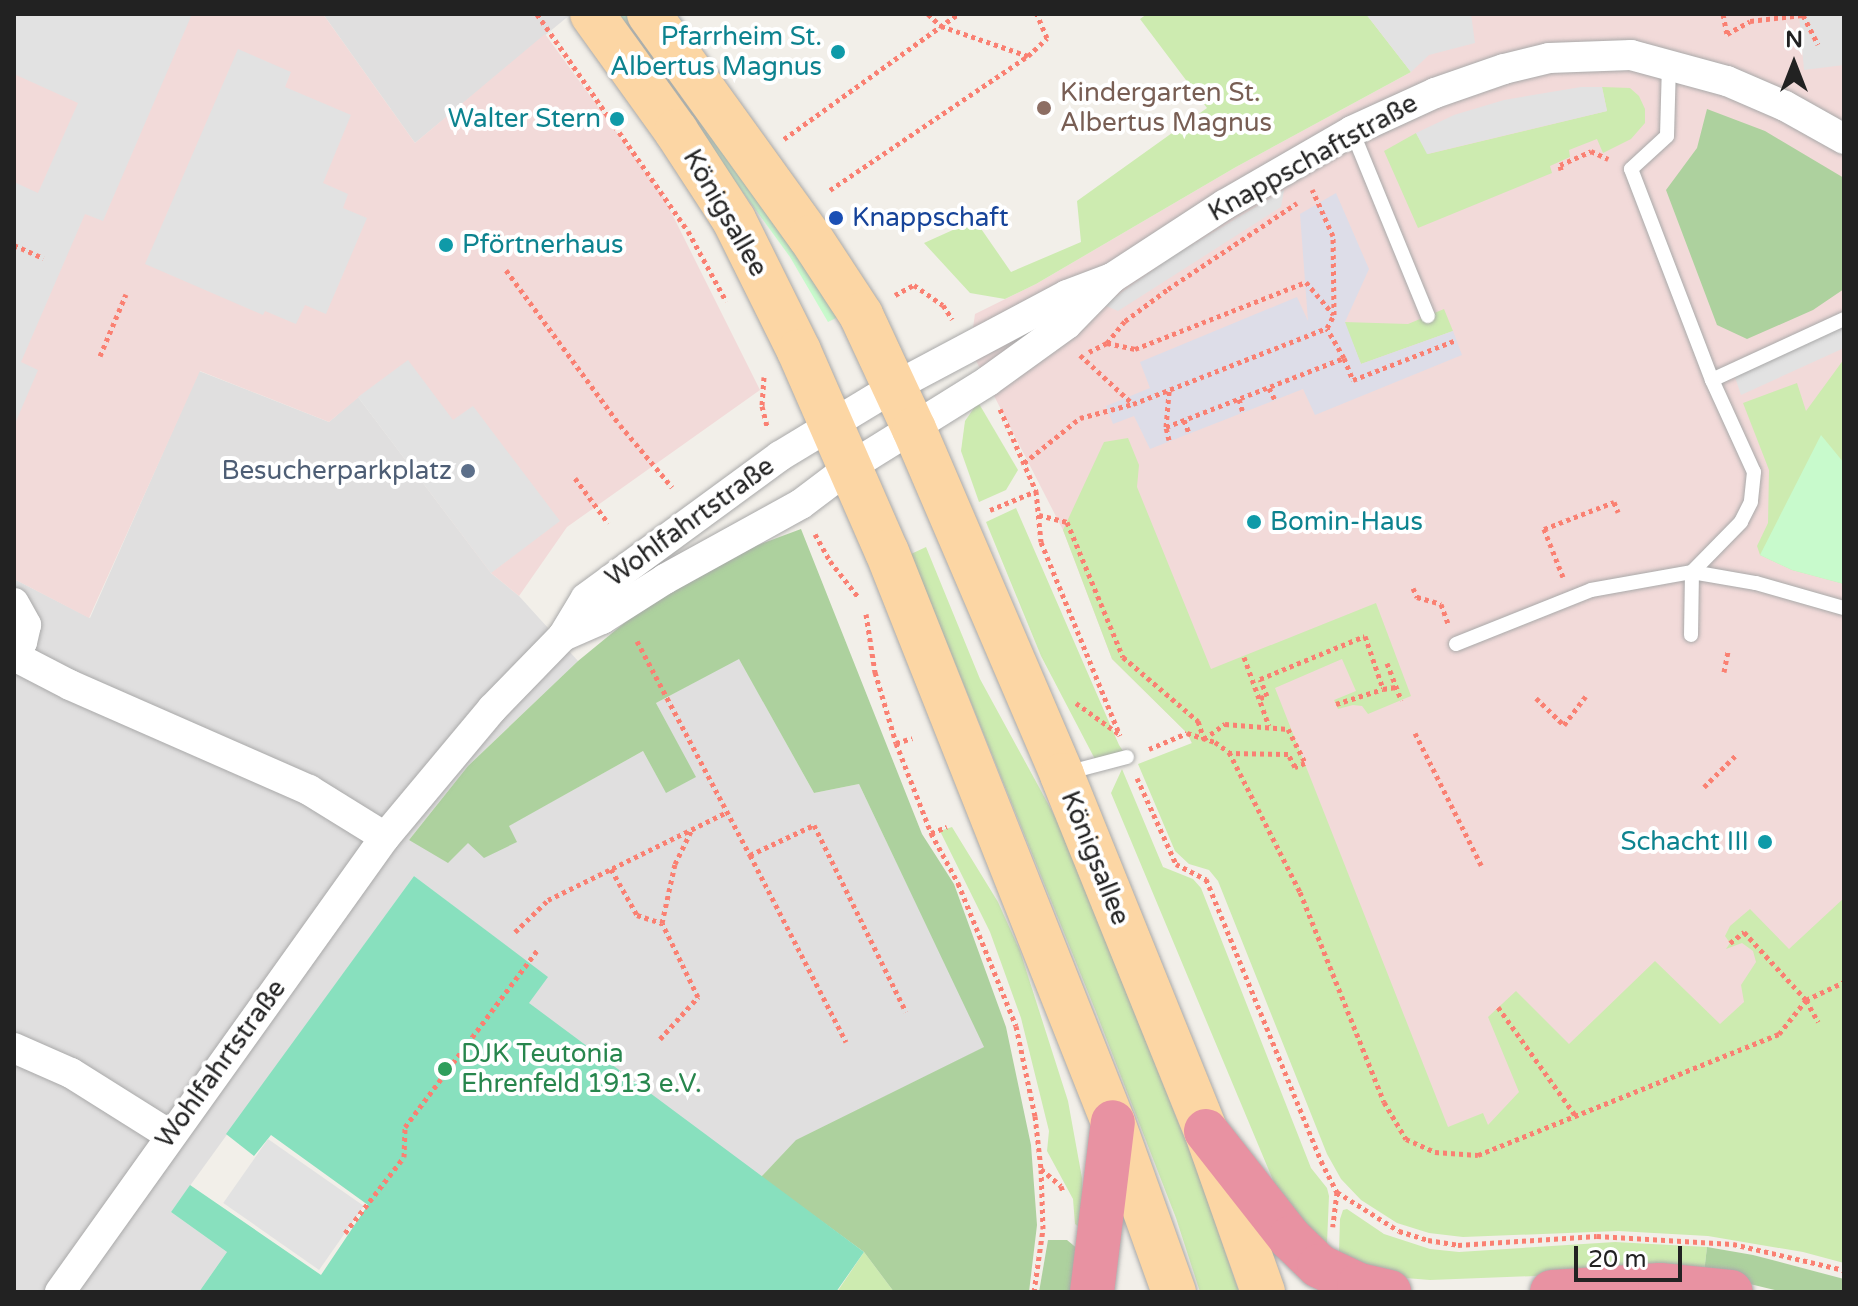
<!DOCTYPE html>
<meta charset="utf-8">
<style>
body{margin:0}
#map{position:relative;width:1858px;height:1306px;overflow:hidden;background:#f2efe9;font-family:"Varela Round",sans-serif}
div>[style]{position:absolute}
.residential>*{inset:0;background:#e0dfdf}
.commercial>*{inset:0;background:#f2dad9}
.grass>*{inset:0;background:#cdebb0}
.forest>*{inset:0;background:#add19e}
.park>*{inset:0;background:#c8facc}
.pitch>*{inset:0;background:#88e0be}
.parking>*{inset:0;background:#e2e2e2;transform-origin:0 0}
.plaza>*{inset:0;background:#dddde8}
.path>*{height:5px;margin-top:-2.5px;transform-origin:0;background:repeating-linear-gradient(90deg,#fa8072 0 4px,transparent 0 8px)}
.roads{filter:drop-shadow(0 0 2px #a9a9a9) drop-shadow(0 0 2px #a9a9a9)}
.lane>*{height:14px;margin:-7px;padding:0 7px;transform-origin:7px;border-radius:7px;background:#fff}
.street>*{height:30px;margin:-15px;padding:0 15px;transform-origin:15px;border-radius:15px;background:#fff}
.primary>*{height:44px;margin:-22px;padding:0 22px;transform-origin:22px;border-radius:22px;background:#fcd6a4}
.highway>*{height:44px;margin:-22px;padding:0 22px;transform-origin:22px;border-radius:22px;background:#e892a2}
.dots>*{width:22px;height:22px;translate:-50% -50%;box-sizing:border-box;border:4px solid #fff;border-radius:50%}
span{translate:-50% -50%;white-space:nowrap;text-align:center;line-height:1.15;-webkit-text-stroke:8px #fff;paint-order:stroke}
.culture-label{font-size:26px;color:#0d838f}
.right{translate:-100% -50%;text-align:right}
.left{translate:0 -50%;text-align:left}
.education-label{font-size:26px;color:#785e54}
.street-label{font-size:26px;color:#222}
.transit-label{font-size:26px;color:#164399}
.service-label{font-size:26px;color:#4e5e75}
.leisure-label{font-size:26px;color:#27864d}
.frame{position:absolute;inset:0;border:16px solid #222;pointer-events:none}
.north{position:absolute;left:1754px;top:24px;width:80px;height:80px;-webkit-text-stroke:6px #fff;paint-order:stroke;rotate:0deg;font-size:22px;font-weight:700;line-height:32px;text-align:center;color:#222}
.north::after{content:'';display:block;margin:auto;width:28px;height:36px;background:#222;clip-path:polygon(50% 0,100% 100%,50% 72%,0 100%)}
.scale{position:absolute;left:1574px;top:1246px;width:108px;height:36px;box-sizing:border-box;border:4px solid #222;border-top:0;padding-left:10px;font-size:24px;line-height:28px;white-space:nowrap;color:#222;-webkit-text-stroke:6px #fff;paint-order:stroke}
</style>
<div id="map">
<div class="residential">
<div style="clip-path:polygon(323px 14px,571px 14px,415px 143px)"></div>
<div style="clip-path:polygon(199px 371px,329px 422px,358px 397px,491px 573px,519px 596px,578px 661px,468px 766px,409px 840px,468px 843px,508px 826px,643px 751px,666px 792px,695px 777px,656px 703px,739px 658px,814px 793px,859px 784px,985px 1047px,797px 1140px,761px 1177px,528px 1003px,547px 977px,414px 876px,171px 1212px,227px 1252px,199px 1292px,14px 1292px,14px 579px,90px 618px)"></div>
</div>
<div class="commercial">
<div style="clip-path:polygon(14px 14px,323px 14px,415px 143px,545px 34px,663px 196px,760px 390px,567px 527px,519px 596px,491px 573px,359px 397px,329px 422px,200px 371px,89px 618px,14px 579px)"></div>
<div style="clip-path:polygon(1366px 14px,1844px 14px,1844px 1202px,1388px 1173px,1187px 733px,1112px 659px,1063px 530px,970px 349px,975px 314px,1036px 284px,1236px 167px,1411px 72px)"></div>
</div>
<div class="grass">
<div style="clip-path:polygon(1147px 14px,1366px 14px,1411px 72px,1236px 167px,1036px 284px,1005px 299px,970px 293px,924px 243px,975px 220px,1011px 272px,1081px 242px,1077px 201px,1207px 108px,1140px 19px)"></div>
<div style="clip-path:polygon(1602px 87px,1630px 88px,1639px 96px,1645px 109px,1645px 123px,1631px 139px,1603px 153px,1597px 139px,1569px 150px,1570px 157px,1550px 166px,1552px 173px,1418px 228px,1384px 151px,1416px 133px,1428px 154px,1607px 111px)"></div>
<div style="clip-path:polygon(1444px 309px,1453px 331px,1361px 364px,1344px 322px,1408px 324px)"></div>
<div style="clip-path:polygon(1844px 359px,1844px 584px,1792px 570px,1760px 555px,1757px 546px,1768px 523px,1769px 470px,1743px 403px,1797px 383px,1806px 411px)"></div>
<div style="clip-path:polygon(978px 402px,1018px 470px,1006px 490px,979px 502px,961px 451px,965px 421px)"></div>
<div style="clip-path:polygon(1128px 438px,1139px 465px,1137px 487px,1211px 669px,1376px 603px,1411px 696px,1368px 714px,1362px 706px,1353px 705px,1338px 709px,1334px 700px,1356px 691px,1342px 659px,1275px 688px,1448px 1127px,1483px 1113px,1488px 1125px,1519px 1092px,1488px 1017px,1516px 991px,1569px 1044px,1655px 961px,1720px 1024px,1744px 1002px,1741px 985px,1756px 962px,1753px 951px,1742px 943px,1726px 949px,1730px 943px,1725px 936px,1730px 926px,1750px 909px,1789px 949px,1844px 898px,1844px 1263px,1803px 1252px,1708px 1236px,1618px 1231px,1463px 1237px,1429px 1233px,1397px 1223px,1361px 1200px,1341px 1179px,1327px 1154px,1218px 881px,1209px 870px,1189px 864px,1175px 851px,1138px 764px,1192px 743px,1187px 733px,1112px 659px,1063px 530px,1104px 442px)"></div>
<div style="clip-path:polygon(1016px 508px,1119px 745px,1127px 757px,1098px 765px,1041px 656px,986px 522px)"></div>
<div style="clip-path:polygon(926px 547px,980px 679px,1058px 822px,1195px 1164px,1239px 1292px,1200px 1292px,1176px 1218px,1096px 1012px,911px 554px)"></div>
<div style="clip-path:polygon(1122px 769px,1163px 867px,1193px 879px,1201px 888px,1311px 1168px,1327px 1188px,1329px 1196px,1327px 1243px,1322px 1248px,1275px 1185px,1111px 793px)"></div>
<div style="clip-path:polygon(952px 827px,998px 902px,1020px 951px,1068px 1101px,1082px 1178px,1083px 1230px,1075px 1224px,1073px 1199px,1047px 1151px,1049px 1131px,1021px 1018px,990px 932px,940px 831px)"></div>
<div style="clip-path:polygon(1347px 1209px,1384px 1234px,1430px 1249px,1459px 1252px,1615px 1242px,1707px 1247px,1704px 1273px,1667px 1271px,1430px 1280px,1381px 1276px,1339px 1252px,1340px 1219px,1343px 1210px)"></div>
<div style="clip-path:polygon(864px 1252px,894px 1292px,837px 1292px)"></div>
</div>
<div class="forest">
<div style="clip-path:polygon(1707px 109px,1765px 131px,1844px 178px,1844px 289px,1813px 310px,1747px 339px,1717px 325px,1666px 190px,1697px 148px)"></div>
<div style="clip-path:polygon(801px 529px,922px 834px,954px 884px,1006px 1027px,1031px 1145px,1037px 1225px,1029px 1292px,894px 1292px,864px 1252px,761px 1177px,796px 1140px,984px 1047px,859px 784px,814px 793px,739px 659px,656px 703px,696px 777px,666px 793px,643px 751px,509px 826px,517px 842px,484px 858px,468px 843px,448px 863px,409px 840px,468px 766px,578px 661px,639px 611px,747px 549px)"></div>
<div style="clip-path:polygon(1048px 1240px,1067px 1240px,1079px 1250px,1072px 1292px,1039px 1292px)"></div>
<div style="clip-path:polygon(1707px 1247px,1753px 1255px,1844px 1279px,1844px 1292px,1783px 1292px,1704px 1273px)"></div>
</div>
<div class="park">
<div style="clip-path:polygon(613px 14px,628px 14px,840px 316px,828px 322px,790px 257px)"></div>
<div style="clip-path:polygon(1821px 435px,1844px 463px,1844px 584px,1792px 570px,1760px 555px)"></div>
</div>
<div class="pitch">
<div style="clip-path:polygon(414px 876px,548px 977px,529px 1003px,864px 1252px,836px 1292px,199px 1292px,227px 1252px,171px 1212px,190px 1185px,321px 1275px,368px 1205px,271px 1135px,254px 1156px,226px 1134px)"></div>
</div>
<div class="parking">
<div style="clip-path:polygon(14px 14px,192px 14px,103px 221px,85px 214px,21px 362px,38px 370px,14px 426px,14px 182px,38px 193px,78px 103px,14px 74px)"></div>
<div style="clip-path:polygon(1366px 14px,1471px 14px,1475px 43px,1429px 55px,1411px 72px)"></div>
<div style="clip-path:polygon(1799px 14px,1844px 14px,1844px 65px,1804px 70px)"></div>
<div style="clip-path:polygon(238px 49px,291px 72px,285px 87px,351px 115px,323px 183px,348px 194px,343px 208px,367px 218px,326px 314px,305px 305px,296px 324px,265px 311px,263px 315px,145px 264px)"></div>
<div style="clip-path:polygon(1581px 87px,1602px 87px,1607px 111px,1427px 154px,1416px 133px,1454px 115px,1504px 100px)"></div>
<div style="clip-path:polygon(1284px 190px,1281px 207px,1118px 311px,1104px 305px,1170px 258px)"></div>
<div style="clip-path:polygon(1844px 319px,1844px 348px,1741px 395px,1733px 371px)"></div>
<div style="clip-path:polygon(408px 360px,453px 420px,473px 406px,560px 521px,491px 573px,358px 397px)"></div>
<div style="left:268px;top:1139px;width:117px;height:78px;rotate:35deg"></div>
</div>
<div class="plaza">
<div style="clip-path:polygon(1336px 193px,1369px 269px,1345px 322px,1361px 364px,1453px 331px,1462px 355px,1315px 415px,1303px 389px,1150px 449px,1134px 416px,1113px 424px,1106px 406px,1150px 388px,1140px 362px,1297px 297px,1308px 321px,1300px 214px)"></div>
</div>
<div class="path">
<div style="left:537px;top:14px;width:264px;rotate:55.2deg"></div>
<div style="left:688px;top:231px;width:80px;rotate:61.5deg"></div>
<div style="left:928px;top:14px;width:18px;rotate:43deg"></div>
<div style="left:941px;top:26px;width:92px;rotate:19deg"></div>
<div style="left:1723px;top:14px;width:20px;rotate:79deg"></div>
<div style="left:1727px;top:34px;width:26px;rotate:-29deg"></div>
<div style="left:1750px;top:21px;width:53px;rotate:-6.5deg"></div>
<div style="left:1803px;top:15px;width:33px;rotate:63deg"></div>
<div style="left:784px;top:139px;width:214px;rotate:-35.7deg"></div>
<div style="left:1561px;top:170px;width:5px;rotate:-101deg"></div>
<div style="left:1560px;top:165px;width:34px;rotate:-24deg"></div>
<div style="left:1591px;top:151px;width:19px;rotate:25deg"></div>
<div style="left:830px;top:190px;width:239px;rotate:-34.1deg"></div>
<div style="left:1028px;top:56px;width:26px;rotate:-43deg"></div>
<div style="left:1047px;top:38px;width:26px;rotate:-113deg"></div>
<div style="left:14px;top:245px;width:32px;rotate:24deg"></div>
<div style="left:506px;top:270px;width:192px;rotate:53.7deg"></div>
<div style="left:620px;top:425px;width:81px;rotate:50deg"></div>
<div style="left:895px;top:295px;width:21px;rotate:-28deg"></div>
<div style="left:914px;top:285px;width:35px;rotate:35deg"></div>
<div style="left:943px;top:305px;width:17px;rotate:57deg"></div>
<div style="left:1107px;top:343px;width:28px;rotate:-51deg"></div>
<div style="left:1125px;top:321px;width:54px;rotate:-36.7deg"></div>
<div style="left:1168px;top:289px;width:155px;rotate:-33.7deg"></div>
<div style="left:1089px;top:352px;width:20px;rotate:-27deg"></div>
<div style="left:1107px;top:343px;width:29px;rotate:12deg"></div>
<div style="left:1135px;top:349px;width:184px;rotate:-21.4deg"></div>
<div style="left:1306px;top:282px;width:42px;rotate:49.8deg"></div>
<div style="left:1080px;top:355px;width:72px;rotate:42.8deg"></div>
<div style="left:1133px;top:404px;width:208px;rotate:-21.4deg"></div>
<div style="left:1327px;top:328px;width:15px;rotate:-62deg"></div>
<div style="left:1334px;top:315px;width:79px;rotate:-90.7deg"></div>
<div style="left:1333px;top:236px;width:51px;rotate:-114.1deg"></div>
<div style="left:100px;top:356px;width:67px;rotate:-67.2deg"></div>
<div style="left:1344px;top:358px;width:24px;rotate:68deg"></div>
<div style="left:1353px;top:380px;width:110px;rotate:-21.2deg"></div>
<div style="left:764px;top:377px;width:29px;rotate:94deg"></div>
<div style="left:762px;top:406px;width:21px;rotate:76deg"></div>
<div style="left:1269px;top:388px;width:13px;rotate:63deg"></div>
<div style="left:1239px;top:399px;width:15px;rotate:74deg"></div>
<div style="left:1000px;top:409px;width:90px;rotate:66.3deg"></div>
<div style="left:1036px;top:491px;width:51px;rotate:84.4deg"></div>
<div style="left:1041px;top:542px;width:209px;rotate:67.8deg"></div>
<div style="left:1184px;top:420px;width:14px;rotate:69deg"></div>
<div style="left:1166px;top:427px;width:36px;rotate:-85deg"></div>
<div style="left:1169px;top:440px;width:13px;rotate:-103deg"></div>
<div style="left:1166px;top:427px;width:191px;rotate:-21.2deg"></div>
<div style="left:1344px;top:358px;width:34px;rotate:-120deg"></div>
<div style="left:1024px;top:463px;width:72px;rotate:-38.8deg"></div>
<div style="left:1080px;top:418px;width:55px;rotate:-14.8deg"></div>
<div style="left:575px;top:478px;width:56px;rotate:53.7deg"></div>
<div style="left:990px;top:510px;width:50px;rotate:-22.4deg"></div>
<div style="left:1039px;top:515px;width:29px;rotate:14deg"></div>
<div style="left:1067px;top:522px;width:146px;rotate:67.5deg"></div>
<div style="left:1123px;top:657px;width:99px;rotate:40.5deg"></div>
<div style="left:1198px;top:721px;width:19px;rotate:72deg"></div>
<div style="left:1204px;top:739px;width:26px;rotate:-36deg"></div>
<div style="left:1225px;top:724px;width:63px;rotate:4.5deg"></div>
<div style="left:1288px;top:729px;width:38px;rotate:63deg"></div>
<div style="left:1305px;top:763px;width:11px;rotate:158deg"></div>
<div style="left:1295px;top:767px;width:15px;rotate:-118deg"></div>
<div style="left:1288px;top:754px;width:59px;rotate:-179deg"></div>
<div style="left:815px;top:534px;width:31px;rotate:61deg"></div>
<div style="left:830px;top:561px;width:47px;rotate:51.9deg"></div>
<div style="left:1563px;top:577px;width:52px;rotate:-111.6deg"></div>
<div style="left:1544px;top:529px;width:75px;rotate:-21.1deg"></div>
<div style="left:1614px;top:502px;width:11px;rotate:68deg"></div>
<div style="left:1413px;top:588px;width:10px;rotate:66deg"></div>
<div style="left:1417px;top:597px;width:25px;rotate:16deg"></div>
<div style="left:1441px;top:604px;width:20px;rotate:70deg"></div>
<div style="left:866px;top:614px;width:59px;rotate:81.2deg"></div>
<div style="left:875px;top:672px;width:74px;rotate:73.5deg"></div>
<div style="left:896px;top:743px;width:97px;rotate:68.7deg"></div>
<div style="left:931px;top:833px;width:57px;rotate:61.6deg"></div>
<div style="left:958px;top:883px;width:154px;rotate:67.9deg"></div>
<div style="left:1016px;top:1026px;width:92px;rotate:78.1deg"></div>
<div style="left:1035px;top:1116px;width:53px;rotate:83.5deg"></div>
<div style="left:1041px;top:1169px;width:26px;rotate:40deg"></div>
<div style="left:1061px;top:1186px;width:6px;rotate:72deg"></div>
<div style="left:637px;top:641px;width:242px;rotate:62.2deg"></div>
<div style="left:750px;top:855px;width:71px;rotate:-25.1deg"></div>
<div style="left:814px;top:825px;width:208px;rotate:63.8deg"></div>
<div style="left:1244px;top:657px;width:73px;rotate:70.1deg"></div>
<div style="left:1387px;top:663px;width:40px;rotate:69deg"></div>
<div style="left:1724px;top:672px;width:21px;rotate:-79deg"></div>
<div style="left:1260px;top:698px;width:7px;rotate:-16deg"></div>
<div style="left:1267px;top:696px;width:18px;rotate:-112deg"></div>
<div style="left:1260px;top:679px;width:113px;rotate:-22.3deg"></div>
<div style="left:1365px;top:636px;width:56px;rotate:71.2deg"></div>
<div style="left:1383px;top:689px;width:13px;rotate:-9deg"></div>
<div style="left:1536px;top:698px;width:39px;rotate:44deg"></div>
<div style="left:1564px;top:725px;width:36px;rotate:-53deg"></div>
<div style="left:1076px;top:703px;width:53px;rotate:35.8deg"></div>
<div style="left:1336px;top:704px;width:49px;rotate:-17.7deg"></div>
<div style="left:1415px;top:733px;width:148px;rotate:63.4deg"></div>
<div style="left:896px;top:743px;width:17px;rotate:-17deg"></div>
<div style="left:1149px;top:749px;width:41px;rotate:-22.8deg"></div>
<div style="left:1187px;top:733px;width:29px;rotate:18deg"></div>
<div style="left:1215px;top:742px;width:17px;rotate:36deg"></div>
<div style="left:1229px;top:752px;width:157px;rotate:63.1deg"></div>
<div style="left:1300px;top:892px;width:226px;rotate:68.2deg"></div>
<div style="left:1384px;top:1102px;width:43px;rotate:59.3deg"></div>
<div style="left:1406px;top:1139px;width:32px;rotate:24deg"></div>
<div style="left:1435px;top:1152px;width:43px;rotate:4deg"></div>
<div style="left:1478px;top:1155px;width:324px;rotate:-21.9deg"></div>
<div style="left:1779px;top:1034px;width:43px;rotate:-51.5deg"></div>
<div style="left:1806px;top:1000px;width:42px;rotate:-25.3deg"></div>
<div style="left:1137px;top:778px;width:94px;rotate:65.6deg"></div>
<div style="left:1176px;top:864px;width:34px;rotate:27deg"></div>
<div style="left:1206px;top:879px;width:305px;rotate:67.8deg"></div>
<div style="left:1321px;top:1161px;width:35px;rotate:63deg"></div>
<div style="left:1337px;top:1192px;width:35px;rotate:97deg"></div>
<div style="left:1704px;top:787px;width:45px;rotate:-45deg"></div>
<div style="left:931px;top:833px;width:17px;rotate:-21deg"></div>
<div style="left:750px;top:855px;width:210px;rotate:62.8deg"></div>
<div style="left:611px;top:869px;width:53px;rotate:60.5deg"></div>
<div style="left:637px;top:915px;width:26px;rotate:18deg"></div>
<div style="left:515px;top:932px;width:46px;rotate:-44.1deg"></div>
<div style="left:548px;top:900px;width:199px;rotate:-26.2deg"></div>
<div style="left:1730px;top:943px;width:18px;rotate:-38deg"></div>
<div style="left:1744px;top:932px;width:92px;rotate:47.6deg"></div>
<div style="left:1806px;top:1000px;width:25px;rotate:61deg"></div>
<div style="left:1498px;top:1007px;width:133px;rotate:54.5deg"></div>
<div style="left:660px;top:1039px;width:57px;rotate:-47.9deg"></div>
<div style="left:698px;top:997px;width:82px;rotate:-115.9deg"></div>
<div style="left:662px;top:923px;width:60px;rotate:-77.6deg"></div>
<div style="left:675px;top:864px;width:37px;rotate:-64deg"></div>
<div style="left:1337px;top:1192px;width:73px;rotate:32.2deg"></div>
<div style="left:1399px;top:1231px;width:30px;rotate:17deg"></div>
<div style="left:1428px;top:1240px;width:30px;rotate:9deg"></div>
<div style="left:1458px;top:1245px;width:139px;rotate:-3.7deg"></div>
<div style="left:1597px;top:1236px;width:136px;rotate:3.4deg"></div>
<div style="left:1733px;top:1244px;width:114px;rotate:13.2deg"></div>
<div style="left:345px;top:1233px;width:96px;rotate:-52.2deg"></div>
<div style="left:404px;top:1157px;width:30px;rotate:-88deg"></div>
<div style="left:405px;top:1127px;width:222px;rotate:-53.2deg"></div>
<div style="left:1034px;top:1292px;width:64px;rotate:-81.9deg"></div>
<div style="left:1043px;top:1229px;width:59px;rotate:-91.9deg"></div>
</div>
<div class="roads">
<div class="lane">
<div style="left:1669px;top:64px;width:72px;rotate:91.6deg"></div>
<div style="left:1667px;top:136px;width:49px;rotate:137.5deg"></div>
<div style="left:1631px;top:169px;width:226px;rotate:69deg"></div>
<div style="left:1712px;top:380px;width:101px;rotate:65.5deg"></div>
<div style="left:1754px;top:472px;width:30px;rotate:96deg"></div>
<div style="left:1751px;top:502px;width:22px;rotate:117deg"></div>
<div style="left:1741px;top:522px;width:70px;rotate:134.4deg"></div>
<div style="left:1692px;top:572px;width:63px;rotate:90.9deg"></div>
<div style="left:1352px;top:131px;width:200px;rotate:67.7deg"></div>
<div style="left:1712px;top:380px;width:145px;rotate:-24.8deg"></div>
<div style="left:1456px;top:644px;width:145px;rotate:-21.8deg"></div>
<div style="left:1591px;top:590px;width:103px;rotate:-10.1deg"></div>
<div style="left:1692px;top:572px;width:65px;rotate:9.8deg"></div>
<div style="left:1756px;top:583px;width:91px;rotate:15.9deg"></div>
<div style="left:1066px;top:773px;width:63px;rotate:-14.7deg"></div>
</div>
<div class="street">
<div style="left:14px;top:603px;width:25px;rotate:61deg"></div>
<div style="left:26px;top:625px;width:17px;rotate:103deg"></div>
<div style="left:22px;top:642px;width:12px;rotate:132deg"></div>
<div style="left:563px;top:636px;width:43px;rotate:-23.6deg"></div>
<div style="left:602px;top:619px;width:75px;rotate:-32.4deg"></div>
<div style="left:665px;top:579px;width:155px;rotate:-28.9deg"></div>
<div style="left:801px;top:504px;width:61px;rotate:-37.1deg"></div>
<div style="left:850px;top:467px;width:163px;rotate:-31.9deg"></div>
<div style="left:988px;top:381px;width:97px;rotate:-35.8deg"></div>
<div style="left:1067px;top:324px;width:64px;rotate:-45.6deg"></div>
<div style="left:1112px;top:278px;width:134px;rotate:-33.1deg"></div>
<div style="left:1224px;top:205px;width:148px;rotate:-30deg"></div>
<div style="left:1352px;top:131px;width:91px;rotate:-24.6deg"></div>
<div style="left:1435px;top:93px;width:73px;rotate:-19.2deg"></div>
<div style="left:1504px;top:69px;width:46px;rotate:-13.7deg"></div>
<div style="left:1549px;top:58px;width:82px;rotate:-2.1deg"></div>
<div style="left:1631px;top:55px;width:99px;rotate:15.2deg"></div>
<div style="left:1727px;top:81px;width:63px;rotate:23.3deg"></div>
<div style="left:1785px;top:106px;width:68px;rotate:29.2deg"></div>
<div style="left:14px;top:656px;width:63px;rotate:27.4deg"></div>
<div style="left:70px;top:685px;width:261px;rotate:23.7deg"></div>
<div style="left:309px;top:790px;width:89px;rotate:31.7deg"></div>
<div style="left:14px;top:1048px;width:62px;rotate:23.7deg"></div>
<div style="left:71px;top:1073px;width:117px;rotate:32.1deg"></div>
<div style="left:60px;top:1292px;width:559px;rotate:-54.46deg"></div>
<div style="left:385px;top:837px;width:167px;rotate:-50.1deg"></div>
<div style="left:492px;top:709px;width:102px;rotate:-45.8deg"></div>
<div style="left:563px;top:636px;width:44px;rotate:-58.8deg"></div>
<div style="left:586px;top:598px;width:240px;rotate:-36.2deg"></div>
<div style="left:780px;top:456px;width:133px;rotate:-31.2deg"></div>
<div style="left:894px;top:387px;width:196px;rotate:-28deg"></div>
<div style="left:1067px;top:295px;width:48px;rotate:-20.7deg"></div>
</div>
<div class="primary">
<div style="left:592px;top:14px;width:144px;rotate:54.3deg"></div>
<div style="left:676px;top:131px;width:106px;rotate:56.9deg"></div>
<div style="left:734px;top:220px;width:146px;rotate:63.6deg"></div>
<div style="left:799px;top:351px;width:219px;rotate:66.4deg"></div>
<div style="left:887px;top:552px;width:613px;rotate:68.37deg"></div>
<div style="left:1113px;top:1122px;width:181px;rotate:70.3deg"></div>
<div style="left:649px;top:14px;width:275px;rotate:54.2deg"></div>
<div style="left:810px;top:237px;width:93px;rotate:56.8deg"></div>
<div style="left:861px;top:315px;width:126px;rotate:65.1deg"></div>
<div style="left:914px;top:429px;width:376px;rotate:66.8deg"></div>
<div style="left:1062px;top:775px;width:384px;rotate:68deg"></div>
<div style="left:1206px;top:1131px;width:171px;rotate:70.5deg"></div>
</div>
<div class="highway">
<div style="left:1206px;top:1131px;width:136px;rotate:51.9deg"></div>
<div style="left:1290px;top:1238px;width:40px;rotate:44deg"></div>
<div style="left:1319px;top:1266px;width:44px;rotate:25.4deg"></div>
<div style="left:1359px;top:1285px;width:31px;rotate:13deg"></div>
<div style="left:1092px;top:1292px;width:171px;rotate:-83deg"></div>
<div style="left:1552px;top:1292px;width:108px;rotate:-3.7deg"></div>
<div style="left:1660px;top:1285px;width:71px;rotate:5.6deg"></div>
</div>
</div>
<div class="dots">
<div style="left:838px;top:52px;background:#0f9aa8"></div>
<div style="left:1044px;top:108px;background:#8d6e63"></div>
<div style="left:617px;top:119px;background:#0f9aa8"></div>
<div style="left:836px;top:218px;background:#1a4fb4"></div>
<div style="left:446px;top:245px;background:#0f9aa8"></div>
<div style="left:468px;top:471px;background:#5c6f8a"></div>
<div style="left:1254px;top:522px;background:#0f9aa8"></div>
<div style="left:1765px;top:842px;background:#0f9aa8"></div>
<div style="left:445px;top:1069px;background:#2e9e5b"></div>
</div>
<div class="culture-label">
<span class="right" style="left:822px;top:52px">Pfarrheim St.<br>Albertus Magnus</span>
<span class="right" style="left:601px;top:119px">Walter Stern</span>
<span class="left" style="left:462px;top:245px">Pförtnerhaus</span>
<span class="left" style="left:1270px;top:522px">Bomin-Haus</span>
<span class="right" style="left:1749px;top:842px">Schacht III</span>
</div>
<div class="education-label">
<span class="left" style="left:1060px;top:108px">Kindergarten St.<br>Albertus Magnus</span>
</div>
<div class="street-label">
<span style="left:1313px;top:158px;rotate:-29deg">Knappschaftstraße</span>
<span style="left:725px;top:213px;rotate:60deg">Königsallee</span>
<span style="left:690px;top:522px;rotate:-36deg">Wohlfahrtstraße</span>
<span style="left:1095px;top:858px;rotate:68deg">Königsallee</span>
<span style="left:221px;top:1064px;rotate:-54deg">Wohlfahrtstraße</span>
</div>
<div class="transit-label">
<span class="left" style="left:852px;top:218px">Knappschaft</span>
</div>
<div class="service-label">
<span class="right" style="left:452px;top:471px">Besucherparkplatz</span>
</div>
<div class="leisure-label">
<span class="left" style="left:461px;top:1069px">DJK Teutonia<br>Ehrenfeld 1913 e.V.</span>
</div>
<div class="frame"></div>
<div class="north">N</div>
<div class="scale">20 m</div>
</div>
